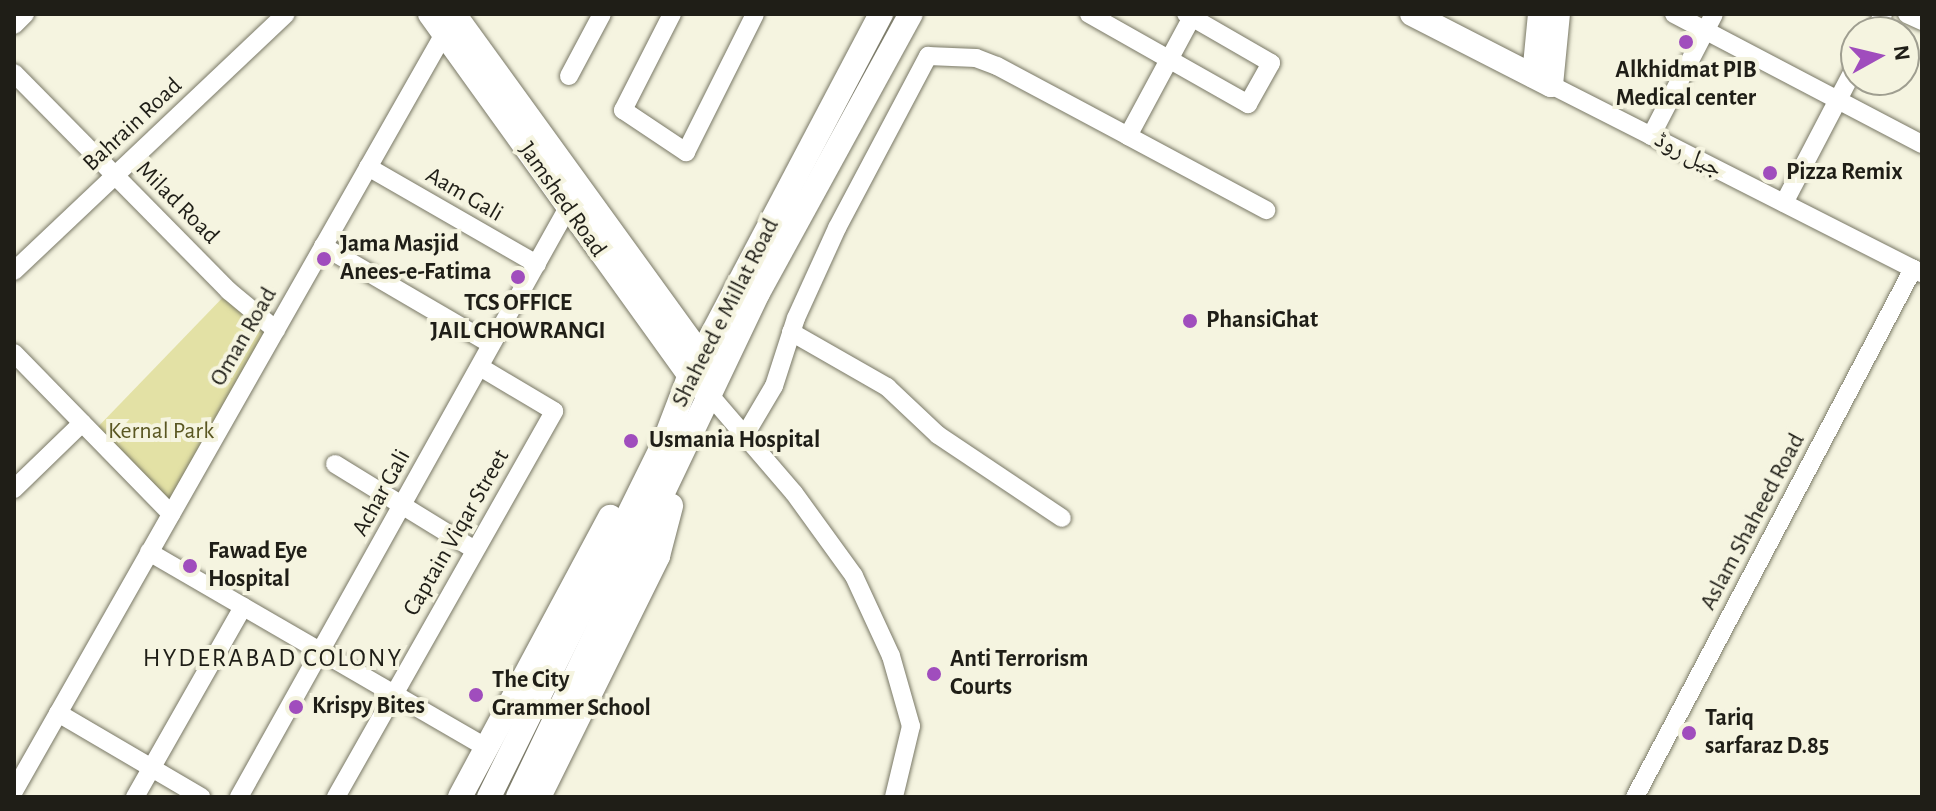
<!DOCTYPE html>
<meta charset="utf-8">
<style>
body{margin:0}
#map{position:relative;width:1936px;height:811px;overflow:hidden;background:#f5f4e0;font-family:"Alegreya Sans","Noto Naskh Arabic",sans-serif}
div>[style]{position:absolute}
.green>*{inset:0;background:#e3e1a5}
.roads{filter:drop-shadow(0 0 2px #797866) drop-shadow(0 0 2px #797866)}
.minor>*{height:18px;margin:-9px;padding:0 9px;transform-origin:9px;border-radius:9px;background:#fff}
.major>*{height:24px;margin:-12px;padding:0 12px;transform-origin:12px;border-radius:12px;background:#fff}
.dots>*{width:22px;height:22px;translate:-50% -50%;box-sizing:border-box;border:4px solid #f5f4e0;border-radius:50%}
span{translate:-50% -50%;white-space:nowrap;text-align:center;line-height:1.15;-webkit-text-stroke:8px #f5f4e0;paint-order:stroke}
.poi-label{font-size:24px;color:#1f1e17;font-weight:700}
.left{translate:0 -50%;text-align:left}
.street-label{font-size:24px;color:#1f1e17}
.park-label{font-size:24px;color:#5a5722}
.neighbourhood-label{font-size:26px;color:#1f1e17;letter-spacing:2px}
.frame{position:absolute;inset:0;border:16px solid #1f1e17;pointer-events:none}
.north{position:absolute;left:1840px;top:16px;width:80px;height:80px;box-sizing:border-box;background:#f5f4e0;border:2px solid #9f9e90;border-radius:50%;rotate:82deg;font-size:22px;font-weight:700;line-height:32px;text-align:center;color:#1f1e17}
.north::after{content:'';display:block;margin:auto;width:28px;height:36px;background:#a04dbd;clip-path:polygon(50% 0,100% 100%,50% 72%,0 100%)}
</style>
<div id="map">
<div class="green">
<div style="clip-path:polygon(229px 291px,276px 330px,171px 514px,92px 433px)"></div>
</div>
<div class="roads">
<div class="minor">
<div style="left:672px;top:14px;width:108px;rotate:117deg"></div>
<div style="left:623px;top:110px;width:76px;rotate:33.7deg"></div>
<div style="left:686px;top:152px;width:154px;rotate:-63.4deg"></div>
<div style="left:1089px;top:14px;width:183px;rotate:29.5deg"></div>
<div style="left:1248px;top:104px;width:47px;rotate:-60.7deg"></div>
<div style="left:1271px;top:63px;width:98px;rotate:-150deg"></div>
<div style="left:1674px;top:14px;width:280px;rotate:27.7deg"></div>
<div style="left:1907px;top:14px;width:17px;rotate:25deg"></div>
<div style="left:1192px;top:17px;width:135px;rotate:118.3deg"></div>
<div style="left:1128px;top:136px;width:157px;rotate:28.2deg"></div>
<div style="left:14px;top:25px;width:16px;rotate:-45deg"></div>
<div style="left:1874px;top:32px;width:20px;rotate:-63deg"></div>
<div style="left:14px;top:73px;width:306px;rotate:45.4deg"></div>
<div style="left:229px;top:291px;width:61px;rotate:39.7deg"></div>
<div style="left:569px;top:76px;width:70px;rotate:-62deg"></div>
<div style="left:1551px;top:85px;width:416px;rotate:26.9deg"></div>
<div style="left:1651px;top:136px;width:137px;rotate:-62.7deg"></div>
<div style="left:368px;top:167px;width:195px;rotate:29.9deg"></div>
<div style="left:1784px;top:203px;width:156px;rotate:-62.4deg"></div>
<div style="left:323px;top:246px;width:194px;rotate:30.3deg"></div>
<div style="left:14px;top:271px;width:374px;rotate:-43.4deg"></div>
<div style="left:791px;top:332px;width:111px;rotate:29.8deg"></div>
<div style="left:887px;top:387px;width:70px;rotate:43.3deg"></div>
<div style="left:938px;top:435px;width:149px;rotate:33.8deg"></div>
<div style="left:14px;top:353px;width:225px;rotate:45.7deg"></div>
<div style="left:709px;top:394px;width:130px;rotate:49.4deg"></div>
<div style="left:794px;top:493px;width:102px;rotate:54.1deg"></div>
<div style="left:854px;top:576px;width:88px;rotate:65.2deg"></div>
<div style="left:891px;top:656px;width:73px;rotate:74.1deg"></div>
<div style="left:911px;top:726px;width:73px;rotate:103.5deg"></div>
<div style="left:745px;top:435px;width:57px;rotate:-59.4deg"></div>
<div style="left:774px;top:386px;width:71px;rotate:-72.1deg"></div>
<div style="left:796px;top:318px;width:99px;rotate:-65.5deg"></div>
<div style="left:837px;top:228px;width:195px;rotate:-62.1deg"></div>
<div style="left:928px;top:56px;width:48px;rotate:2.4deg"></div>
<div style="left:976px;top:58px;width:22px;rotate:21deg"></div>
<div style="left:997px;top:66px;width:149px;rotate:28.1deg"></div>
<div style="left:335px;top:464px;width:164px;rotate:31.6deg"></div>
<div style="left:14px;top:489px;width:95px;rotate:-44.1deg"></div>
<div style="left:149px;top:552px;width:391px;rotate:30.1deg"></div>
<div style="left:58px;top:713px;width:166px;rotate:30.4deg"></div>
<div style="left:14px;top:791px;width:873px;rotate:-60.41deg"></div>
<div style="left:135px;top:797px;width:219px;rotate:-60.4deg"></div>
<div style="left:239px;top:797px;width:671px;rotate:-60.84deg"></div>
<div style="left:336px;top:797px;width:443px;rotate:-60.5deg"></div>
<div style="left:554px;top:411px;width:86px;rotate:-149.3deg"></div>
<div style="left:1635px;top:797px;width:597px;rotate:-62.23deg"></div>
</div>
<div class="major">
<div style="left:430px;top:14px;width:458px;rotate:54.3deg"></div>
<div style="left:454px;top:14px;width:433px;rotate:54.1deg"></div>
<div style="left:1412px;top:14px;width:156px;rotate:27.1deg"></div>
<div style="left:1551px;top:85px;width:71px;rotate:-84.4deg"></div>
<div style="left:1534px;top:76px;width:62px;rotate:-84.5deg"></div>
<div style="left:460px;top:797px;width:318px;rotate:-61.8deg"></div>
<div style="left:489px;top:797px;width:393px;rotate:-63.7deg"></div>
<div style="left:663px;top:445px;width:70px;rotate:-69deg"></div>
<div style="left:688px;top:380px;width:414px;rotate:-62.2deg"></div>
<div style="left:518px;top:797px;width:558px;rotate:-64.54deg"></div>
<div style="left:758px;top:293px;width:318px;rotate:-61.3deg"></div>
<div style="left:539px;top:797px;width:269px;rotate:-63.7deg"></div>
<div style="left:658px;top:556px;width:52px;rotate:-75.4deg"></div>
</div>
</div>
<div class="dots">
<div style="left:1686px;top:42px;background:#a04dbd"></div>
<div style="left:1770px;top:173px;background:#a04dbd"></div>
<div style="left:324px;top:259px;background:#a04dbd"></div>
<div style="left:518px;top:277px;background:#a04dbd"></div>
<div style="left:1190px;top:321px;background:#a04dbd"></div>
<div style="left:631px;top:441px;background:#a04dbd"></div>
<div style="left:190px;top:566px;background:#a04dbd"></div>
<div style="left:934px;top:674px;background:#a04dbd"></div>
<div style="left:476px;top:695px;background:#a04dbd"></div>
<div style="left:296px;top:707px;background:#a04dbd"></div>
<div style="left:1689px;top:733px;background:#a04dbd"></div>
</div>
<div class="poi-label">
<span style="left:1686px;top:85px">Alkhidmat PIB<br>Medical center</span>
<span class="left" style="left:1786px;top:173px">Pizza Remix</span>
<span class="left" style="left:340px;top:259px">Jama Masjid<br>Anees-e-Fatima</span>
<span style="left:518px;top:318px">TCS OFFICE<br>JAIL CHOWRANGI</span>
<span class="left" style="left:1206px;top:321px">PhansiGhat</span>
<span class="left" style="left:649px;top:441px">Usmania Hospital</span>
<span class="left" style="left:208px;top:566px">Fawad Eye<br>Hospital</span>
<span class="left" style="left:950px;top:674px">Anti Terrorism<br>Courts</span>
<span class="left" style="left:492px;top:695px">The City<br>Grammer School</span>
<span class="left" style="left:312px;top:707px">Krispy Bites</span>
<span class="left" style="left:1705px;top:733px">Tariq<br>sarfaraz D.85</span>
</div>
<div class="street-label">
<span style="left:133px;top:125px;rotate:-43deg">Bahrain Road</span>
<span style="left:1688px;top:155px;rotate:27deg">جیل روڈ</span>
<span style="left:464px;top:195px;rotate:30deg">Aam Gali</span>
<span style="left:562px;top:200px;rotate:55deg">Jamshed Road</span>
<span style="left:177px;top:203px;rotate:45deg">Milad Road</span>
<span style="left:726px;top:313px;rotate:-63deg">Shaheed e Millat Road</span>
<span style="left:244px;top:337px;rotate:-60deg">Oman Road</span>
<span style="left:382px;top:493px;rotate:-61deg">Achar Gali</span>
<span style="left:1753px;top:522px;rotate:-62deg">Aslam Shaheed Road</span>
<span style="left:457px;top:533px;rotate:-60deg">Captain Viqar Street</span>
</div>
<div class="park-label">
<span style="left:161px;top:432px">Kernal Park</span>
</div>
<div class="neighbourhood-label">
<span style="left:273px;top:659px">HYDERABAD COLONY</span>
</div>
<div class="frame"></div>
<div class="north">N</div>
</div>
